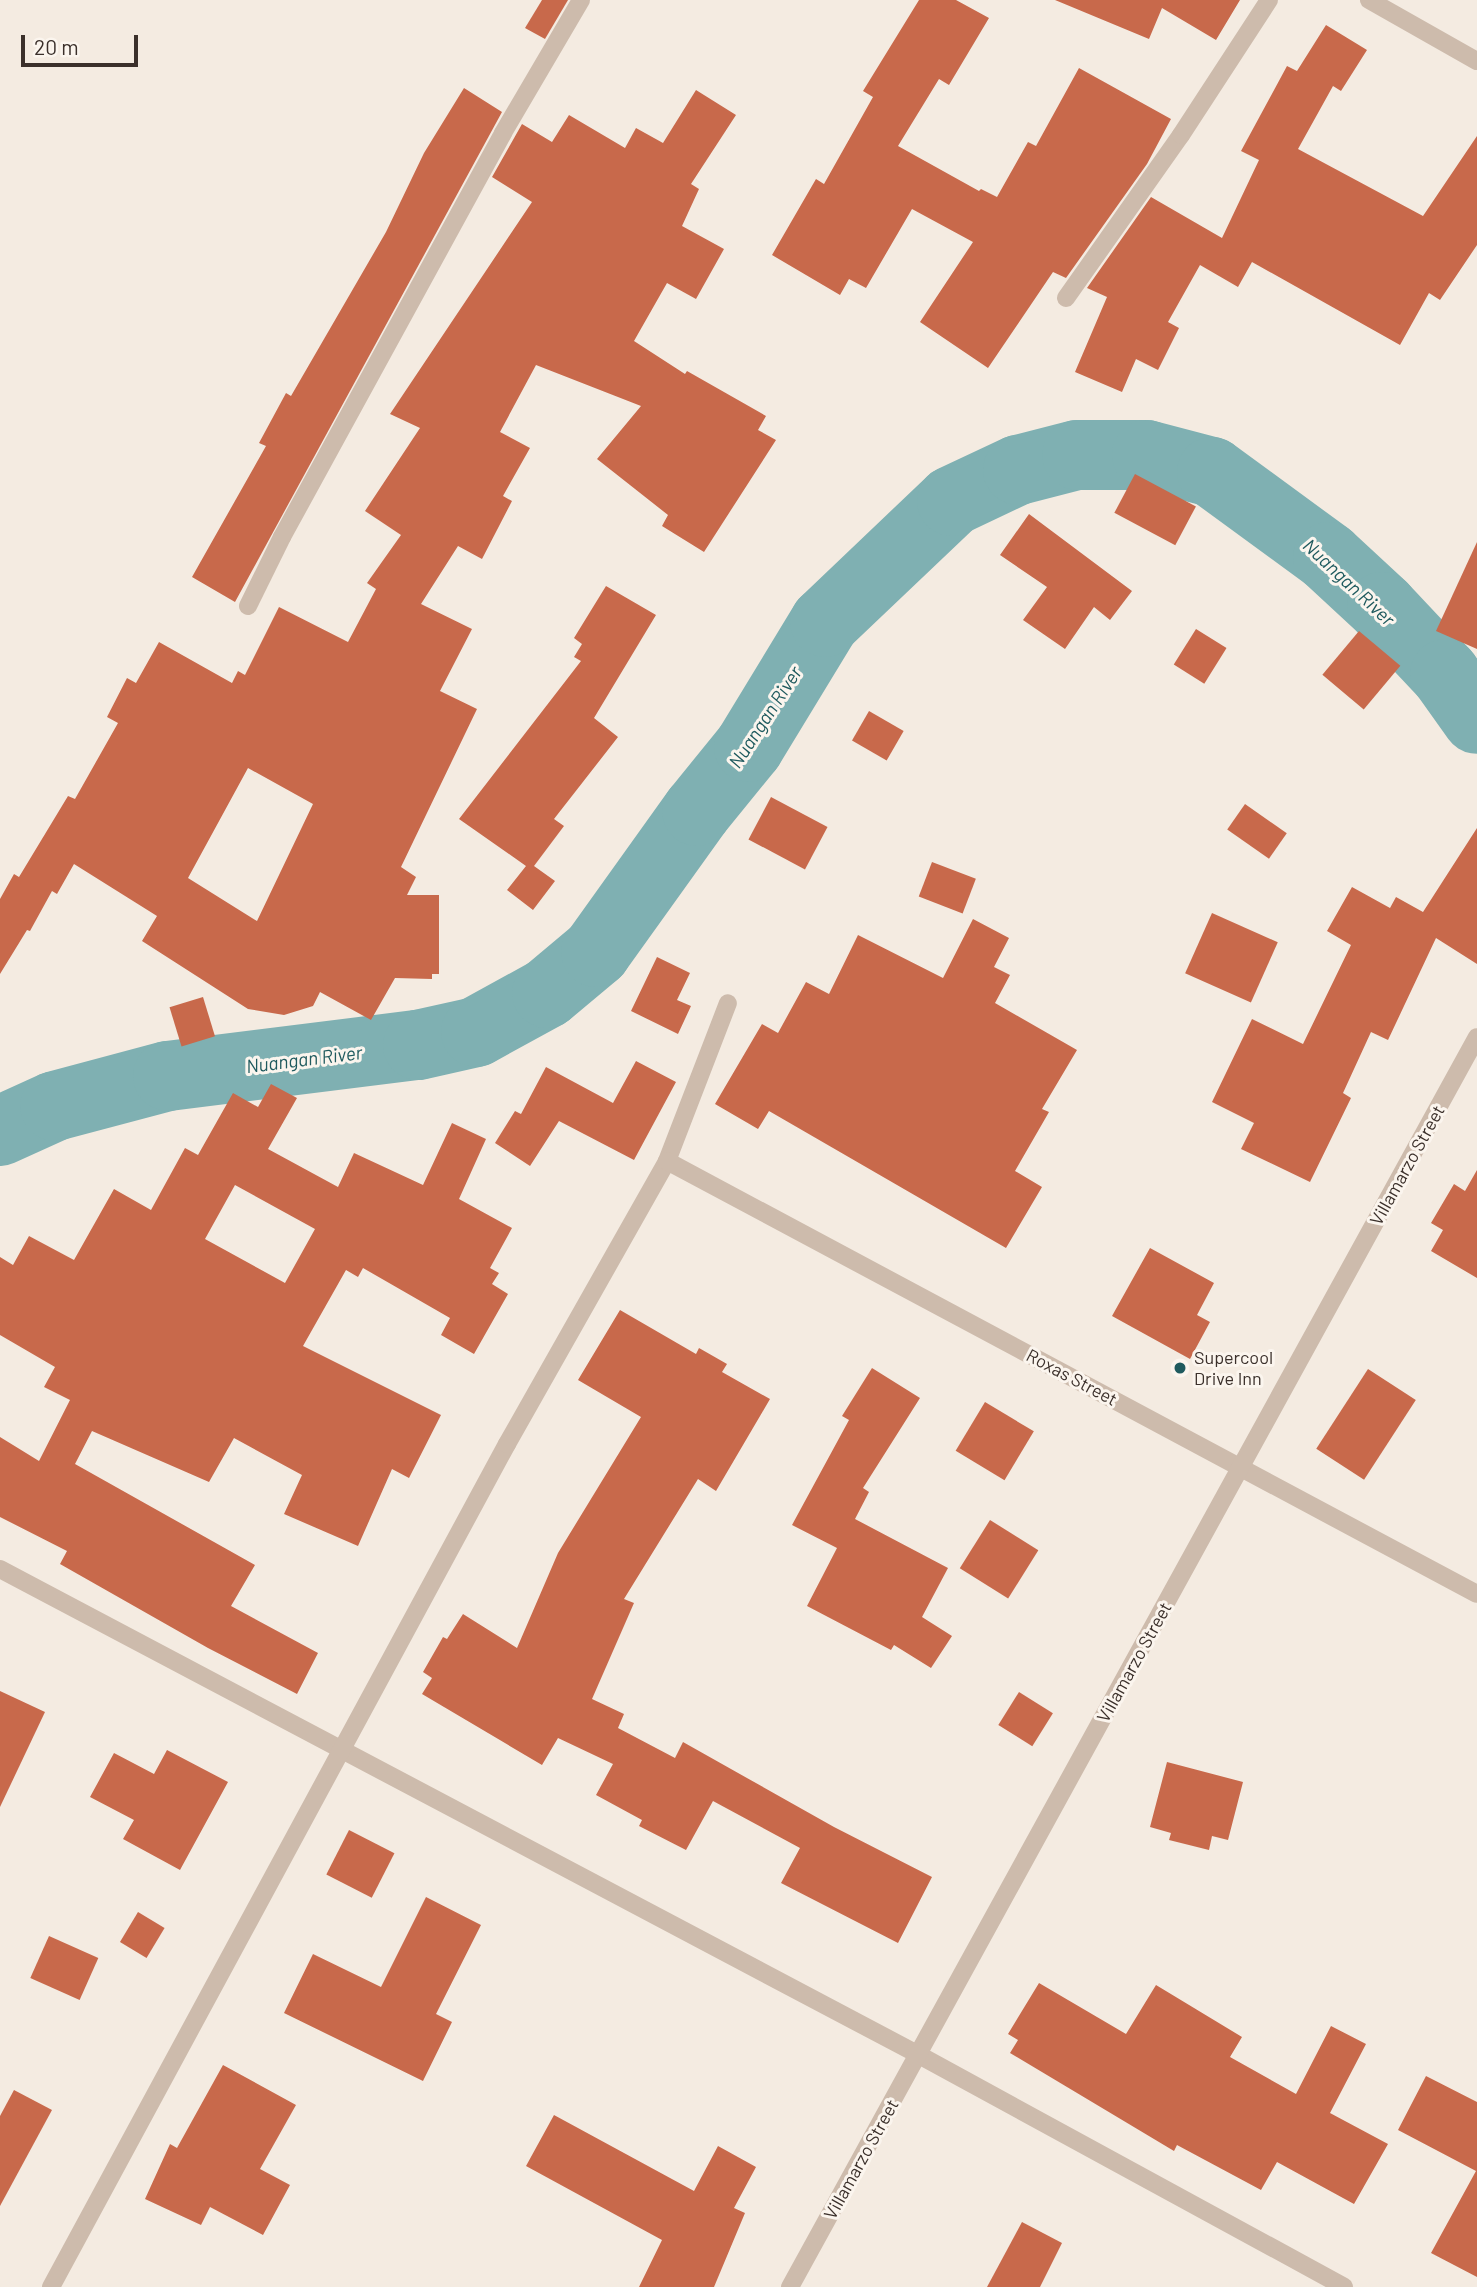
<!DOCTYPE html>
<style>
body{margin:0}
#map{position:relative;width:1477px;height:2287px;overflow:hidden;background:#f4ebe1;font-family:Barlow,sans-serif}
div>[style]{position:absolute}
.river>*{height:70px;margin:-35px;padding:0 35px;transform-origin:35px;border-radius:35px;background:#7fb0b2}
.building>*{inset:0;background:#c8694b;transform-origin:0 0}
.service>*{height:18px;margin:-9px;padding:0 9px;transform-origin:9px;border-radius:9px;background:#cdbbac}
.minor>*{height:18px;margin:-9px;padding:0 9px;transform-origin:9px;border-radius:9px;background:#cdbbac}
.dots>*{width:19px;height:19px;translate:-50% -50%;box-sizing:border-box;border:4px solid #fbf5ee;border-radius:50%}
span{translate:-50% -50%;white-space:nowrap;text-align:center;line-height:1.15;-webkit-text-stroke:6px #fbf5ee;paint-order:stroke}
.street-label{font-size:18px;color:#3b302b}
.poi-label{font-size:18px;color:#3b302b}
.left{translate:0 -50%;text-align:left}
.water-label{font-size:19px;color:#1f5a5e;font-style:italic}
.scale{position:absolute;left:21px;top:35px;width:117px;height:32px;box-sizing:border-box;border:4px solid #3b302b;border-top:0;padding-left:9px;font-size:21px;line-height:24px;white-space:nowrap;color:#3b302b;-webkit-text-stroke:5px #fbf5ee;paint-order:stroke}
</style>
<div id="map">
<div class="river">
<div style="left:0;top:1131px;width:60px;rotate:-24.4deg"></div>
<div style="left:55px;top:1106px;width:117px;rotate:-14.9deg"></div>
<div style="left:168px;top:1076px;width:252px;rotate:-7.1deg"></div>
<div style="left:418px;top:1045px;width:59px;rotate:-12.6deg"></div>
<div style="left:476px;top:1032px;width:81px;rotate:-28.8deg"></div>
<div style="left:547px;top:993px;width:64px;rotate:-39.9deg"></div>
<div style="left:596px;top:952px;width:173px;rotate:-54.4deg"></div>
<div style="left:697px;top:811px;width:82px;rotate:-50.9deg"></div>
<div style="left:749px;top:747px;width:146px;rotate:-58.7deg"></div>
<div style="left:825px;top:622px;width:175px;rotate:-43.6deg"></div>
<div style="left:952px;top:501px;width:73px;rotate:-25.2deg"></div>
<div style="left:1018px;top:470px;width:61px;rotate:-14.3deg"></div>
<div style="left:1077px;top:455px;width:70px"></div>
<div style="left:1147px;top:455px;width:67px;rotate:14.7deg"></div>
<div style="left:1212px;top:472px;width:144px;rotate:36.2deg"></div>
<div style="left:1328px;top:557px;width:74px;rotate:42.8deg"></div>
<div style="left:1382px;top:607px;width:92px;rotate:46.8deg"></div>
<div style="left:1445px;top:674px;width:55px;rotate:54.6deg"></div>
</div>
<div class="building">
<div style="clip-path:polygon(542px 0,568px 0,545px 39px,525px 28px)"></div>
<div style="clip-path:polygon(919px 0,956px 0,989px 18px,949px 85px,939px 79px,898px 146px,979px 191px,981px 189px,997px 197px,1028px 142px,1036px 146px,1079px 68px,1171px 119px,1147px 164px,1066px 278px,1053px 272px,988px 368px,920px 322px,973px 242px,912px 209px,866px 288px,849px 279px,840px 295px,772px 255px,816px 179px,824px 184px,873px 97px,863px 91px)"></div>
<div style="clip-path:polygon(1055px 0,1240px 0,1216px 40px,1162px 8px,1149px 39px)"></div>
<div style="clip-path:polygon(1326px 25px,1367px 50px,1341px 91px,1333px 86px,1298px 149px,1423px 216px,1477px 136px,1477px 245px,1440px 300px,1429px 293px,1400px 345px,1252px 262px,1238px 287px,1200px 265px,1168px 322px,1179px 328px,1158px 370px,1136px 359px,1122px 392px,1075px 372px,1107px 297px,1087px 288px,1151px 197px,1222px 238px,1259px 160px,1241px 151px,1287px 66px,1297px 71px)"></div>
<div style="clip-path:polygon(464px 88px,502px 112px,235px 602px,192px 577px,266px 446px,259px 443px,286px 393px,291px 396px,386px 232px,424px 153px)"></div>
<div style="clip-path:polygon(evenodd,696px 90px,736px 115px,691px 184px,699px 189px,682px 226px,724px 249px,696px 299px,667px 283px,634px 341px,685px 374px,687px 371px,766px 416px,758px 430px,776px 440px,704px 552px,662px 526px,668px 515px,597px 459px,641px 406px,536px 365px,500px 432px,530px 448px,503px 496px,512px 501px,482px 559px,458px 546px,421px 604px,472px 629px,440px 691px,477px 709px,401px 867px,416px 877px,407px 895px,439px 895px,439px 974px,432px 974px,432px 979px,395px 978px,371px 1020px,320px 992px,313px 1006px,284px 1015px,248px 1009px,142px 941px,157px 916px,74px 864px,57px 894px,52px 891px,30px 931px,27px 930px,0 974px,0 899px,14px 874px,19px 877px,68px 796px,75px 799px,118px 723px,107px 717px,127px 678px,136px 683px,159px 642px,232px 683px,238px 671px,245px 675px,279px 607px,348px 642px,376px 589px,367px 583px,401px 535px,365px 511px,420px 428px,390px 414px,532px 202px,492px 177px,522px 124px,552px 142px,569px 115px,625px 148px,636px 128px,663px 143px,696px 90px,248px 768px,313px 804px,257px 921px,188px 878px,248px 768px)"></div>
<div style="left:1135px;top:474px;width:69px;height:44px;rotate:28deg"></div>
<div style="clip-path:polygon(1029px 514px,1132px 591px,1110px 620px,1094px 607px,1065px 649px,1023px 620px,1047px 587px,1000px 555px)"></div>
<div style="clip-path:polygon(1477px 542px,1477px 649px,1436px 631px)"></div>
<div style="clip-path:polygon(606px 586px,656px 615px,594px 718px,618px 737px,554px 819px,564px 826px,534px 866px,555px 881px,533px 910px,507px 890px,526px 866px,459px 819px,581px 661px,574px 657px,582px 644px,574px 638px)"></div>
<div style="left:1196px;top:629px;width:36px;height:42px;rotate:32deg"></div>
<div style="left:1359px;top:631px;width:54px;height:57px;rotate:40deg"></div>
<div style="left:869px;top:711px;width:40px;height:34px;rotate:30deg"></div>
<div style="left:771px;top:797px;width:64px;height:48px;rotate:28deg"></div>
<div style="left:1245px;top:804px;width:51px;height:31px;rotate:35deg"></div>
<div style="clip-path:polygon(1477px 828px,1477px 964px,1436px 938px,1388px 1040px,1371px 1032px,1343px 1093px,1351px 1098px,1310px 1182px,1241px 1149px,1254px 1123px,1212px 1102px,1252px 1019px,1303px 1044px,1351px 945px,1327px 931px,1352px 887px,1390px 908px,1396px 897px,1423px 912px)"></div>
<div style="left:932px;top:862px;width:47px;height:37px;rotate:21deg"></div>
<div style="left:1212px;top:913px;width:72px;height:66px;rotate:24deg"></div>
<div style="clip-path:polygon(973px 919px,1009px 938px,994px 967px,1010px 975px,995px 1003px,1077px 1050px,1042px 1109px,1049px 1112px,1015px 1171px,1042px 1187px,1006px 1248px,769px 1111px,758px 1129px,715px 1104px,762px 1024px,778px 1033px,806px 982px,829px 994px,858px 935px,943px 978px)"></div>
<div style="clip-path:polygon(657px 957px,690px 973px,677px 1000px,691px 1006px,678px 1034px,631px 1011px)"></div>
<div style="left:203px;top:997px;width:41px;height:35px;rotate:73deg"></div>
<div style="clip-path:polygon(636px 1061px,676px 1082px,634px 1160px,559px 1121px,530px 1166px,495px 1143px,515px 1111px,521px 1114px,546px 1067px,613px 1103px)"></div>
<div style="clip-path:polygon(evenodd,271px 1084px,297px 1098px,268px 1149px,338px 1187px,354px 1153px,423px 1185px,452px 1123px,486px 1139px,459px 1199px,512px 1228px,490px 1268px,499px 1273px,492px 1284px,508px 1294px,474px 1354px,441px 1335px,450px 1318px,363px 1268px,358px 1277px,346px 1270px,303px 1346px,441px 1415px,409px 1478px,392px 1469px,358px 1546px,284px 1514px,302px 1475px,234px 1438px,209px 1482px,92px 1431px,75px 1464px,255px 1565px,231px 1606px,318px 1653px,297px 1694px,208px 1648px,60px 1564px,67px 1551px,0 1517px,0 1437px,39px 1461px,70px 1400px,44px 1387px,55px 1367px,0 1335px,0 1257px,13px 1265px,29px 1236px,74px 1260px,114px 1189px,151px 1210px,185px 1148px,198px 1155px,233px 1093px,258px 1107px,271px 1084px,235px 1185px,315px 1229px,285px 1283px,205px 1239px,235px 1185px)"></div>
<div style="clip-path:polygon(1477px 1170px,1477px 1278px,1431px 1251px,1443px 1230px,1431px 1223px,1454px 1184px,1465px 1191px)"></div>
<div style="clip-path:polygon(1150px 1248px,1214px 1283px,1197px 1315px,1210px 1322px,1190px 1359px,1112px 1316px)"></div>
<div style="clip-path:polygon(620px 1310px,696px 1354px,699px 1348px,727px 1364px,722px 1372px,770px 1399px,716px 1491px,698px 1479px,624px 1599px,634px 1603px,592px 1699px,624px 1714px,618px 1728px,675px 1758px,683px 1742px,834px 1827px,932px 1877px,898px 1943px,781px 1883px,800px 1848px,713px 1801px,686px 1850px,639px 1826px,642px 1820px,596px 1795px,613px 1764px,558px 1738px,542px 1765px,422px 1694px,432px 1678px,423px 1672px,443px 1637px,447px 1639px,463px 1614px,517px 1648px,558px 1553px,641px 1417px,578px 1380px)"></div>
<div style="clip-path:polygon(872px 1368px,920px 1398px,863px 1488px,869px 1492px,855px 1519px,948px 1568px,922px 1617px,952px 1636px,931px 1668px,894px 1645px,891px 1650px,807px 1606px,837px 1548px,792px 1525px,849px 1420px,842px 1416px)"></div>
<div style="left:1368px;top:1369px;width:57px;height:95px;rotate:33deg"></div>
<div style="left:985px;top:1402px;width:57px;height:57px;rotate:31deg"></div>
<div style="left:990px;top:1520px;width:57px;height:57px;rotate:32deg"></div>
<div style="clip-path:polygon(0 1691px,45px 1712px,0 1807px)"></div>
<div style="left:1019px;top:1692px;width:40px;height:39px;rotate:32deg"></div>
<div style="clip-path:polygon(167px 1750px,228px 1782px,180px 1870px,123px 1839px,134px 1820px,90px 1797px,114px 1753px,154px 1774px)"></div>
<div style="clip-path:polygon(1167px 1762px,1243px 1782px,1228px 1840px,1212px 1836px,1209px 1850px,1169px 1840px,1171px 1833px,1150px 1827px)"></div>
<div style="left:349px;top:1830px;width:51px;height:50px;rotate:27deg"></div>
<div style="clip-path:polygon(426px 1897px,481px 1925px,436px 2014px,452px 2022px,423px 2081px,284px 2013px,313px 1954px,381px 1987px)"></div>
<div style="left:138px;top:1912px;width:31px;height:35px;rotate:31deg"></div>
<div style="left:49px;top:1936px;width:54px;height:46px;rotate:24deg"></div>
<div style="clip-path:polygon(1039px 1983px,1126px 2034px,1156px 1985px,1242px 2037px,1230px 2057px,1296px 2094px,1331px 2026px,1366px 2044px,1330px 2113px,1388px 2144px,1354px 2204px,1277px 2162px,1261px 2190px,1177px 2145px,1174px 2151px,1010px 2053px,1018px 2040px,1008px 2034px)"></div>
<div style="clip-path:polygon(223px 2065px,296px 2105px,260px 2169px,290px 2185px,263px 2235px,210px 2207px,201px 2225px,145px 2199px,170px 2144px,177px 2148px)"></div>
<div style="clip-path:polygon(1426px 2076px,1477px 2102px,1477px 2277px,1431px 2253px,1476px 2171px,1398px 2130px)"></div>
<div style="clip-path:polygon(14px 2090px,52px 2110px,0 2206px,0 2116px)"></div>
<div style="clip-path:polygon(554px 2115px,694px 2191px,718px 2146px,756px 2167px,734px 2208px,745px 2213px,714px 2287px,639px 2287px,662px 2240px,526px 2166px)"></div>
<div style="clip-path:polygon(1022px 2222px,1062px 2243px,1040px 2287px,987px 2287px)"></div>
</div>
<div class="service">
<div style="left:667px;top:1161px;width:169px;rotate:-68.9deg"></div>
</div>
<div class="minor">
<div style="left:1369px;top:0;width:124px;rotate:29.5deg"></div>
<div style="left:1066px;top:298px;width:199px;rotate:-54.8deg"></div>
<div style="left:1181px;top:135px;width:161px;rotate:-56.9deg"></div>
<div style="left:248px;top:606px;width:77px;rotate:-63.8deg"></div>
<div style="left:282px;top:537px;width:460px;rotate:-61.3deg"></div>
<div style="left:503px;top:133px;width:154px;rotate:-59.6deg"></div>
<div style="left:0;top:1569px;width:1040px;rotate:27.87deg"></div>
<div style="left:919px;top:2055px;width:484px;rotate:28.6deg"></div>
<div style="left:51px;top:2287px;width:958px;rotate:-61.59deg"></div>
<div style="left:507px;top:1444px;width:325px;rotate:-60.5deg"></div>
<div style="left:667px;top:1161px;width:918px;rotate:28.13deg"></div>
<div style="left:790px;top:2287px;width:1426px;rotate:-61.21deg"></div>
</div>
<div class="dots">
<div style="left:1180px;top:1368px;background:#1f5a5e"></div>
</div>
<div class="street-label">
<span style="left:1407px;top:1165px;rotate:-61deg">Villamarzo Street</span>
<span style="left:1072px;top:1377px;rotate:28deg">Roxas Street</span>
<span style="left:1134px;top:1662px;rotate:-61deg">Villamarzo Street</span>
<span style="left:861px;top:2159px;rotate:-61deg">Villamarzo Street</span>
</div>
<div class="poi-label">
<span class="left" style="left:1194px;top:1368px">Supercool<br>Drive Inn</span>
</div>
<div class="water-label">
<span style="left:1349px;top:582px;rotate:43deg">Nuangan River</span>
<span style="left:765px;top:717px;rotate:-57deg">Nuangan River</span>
<span style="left:304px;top:1059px;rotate:-7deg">Nuangan River</span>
</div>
<div class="scale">20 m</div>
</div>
